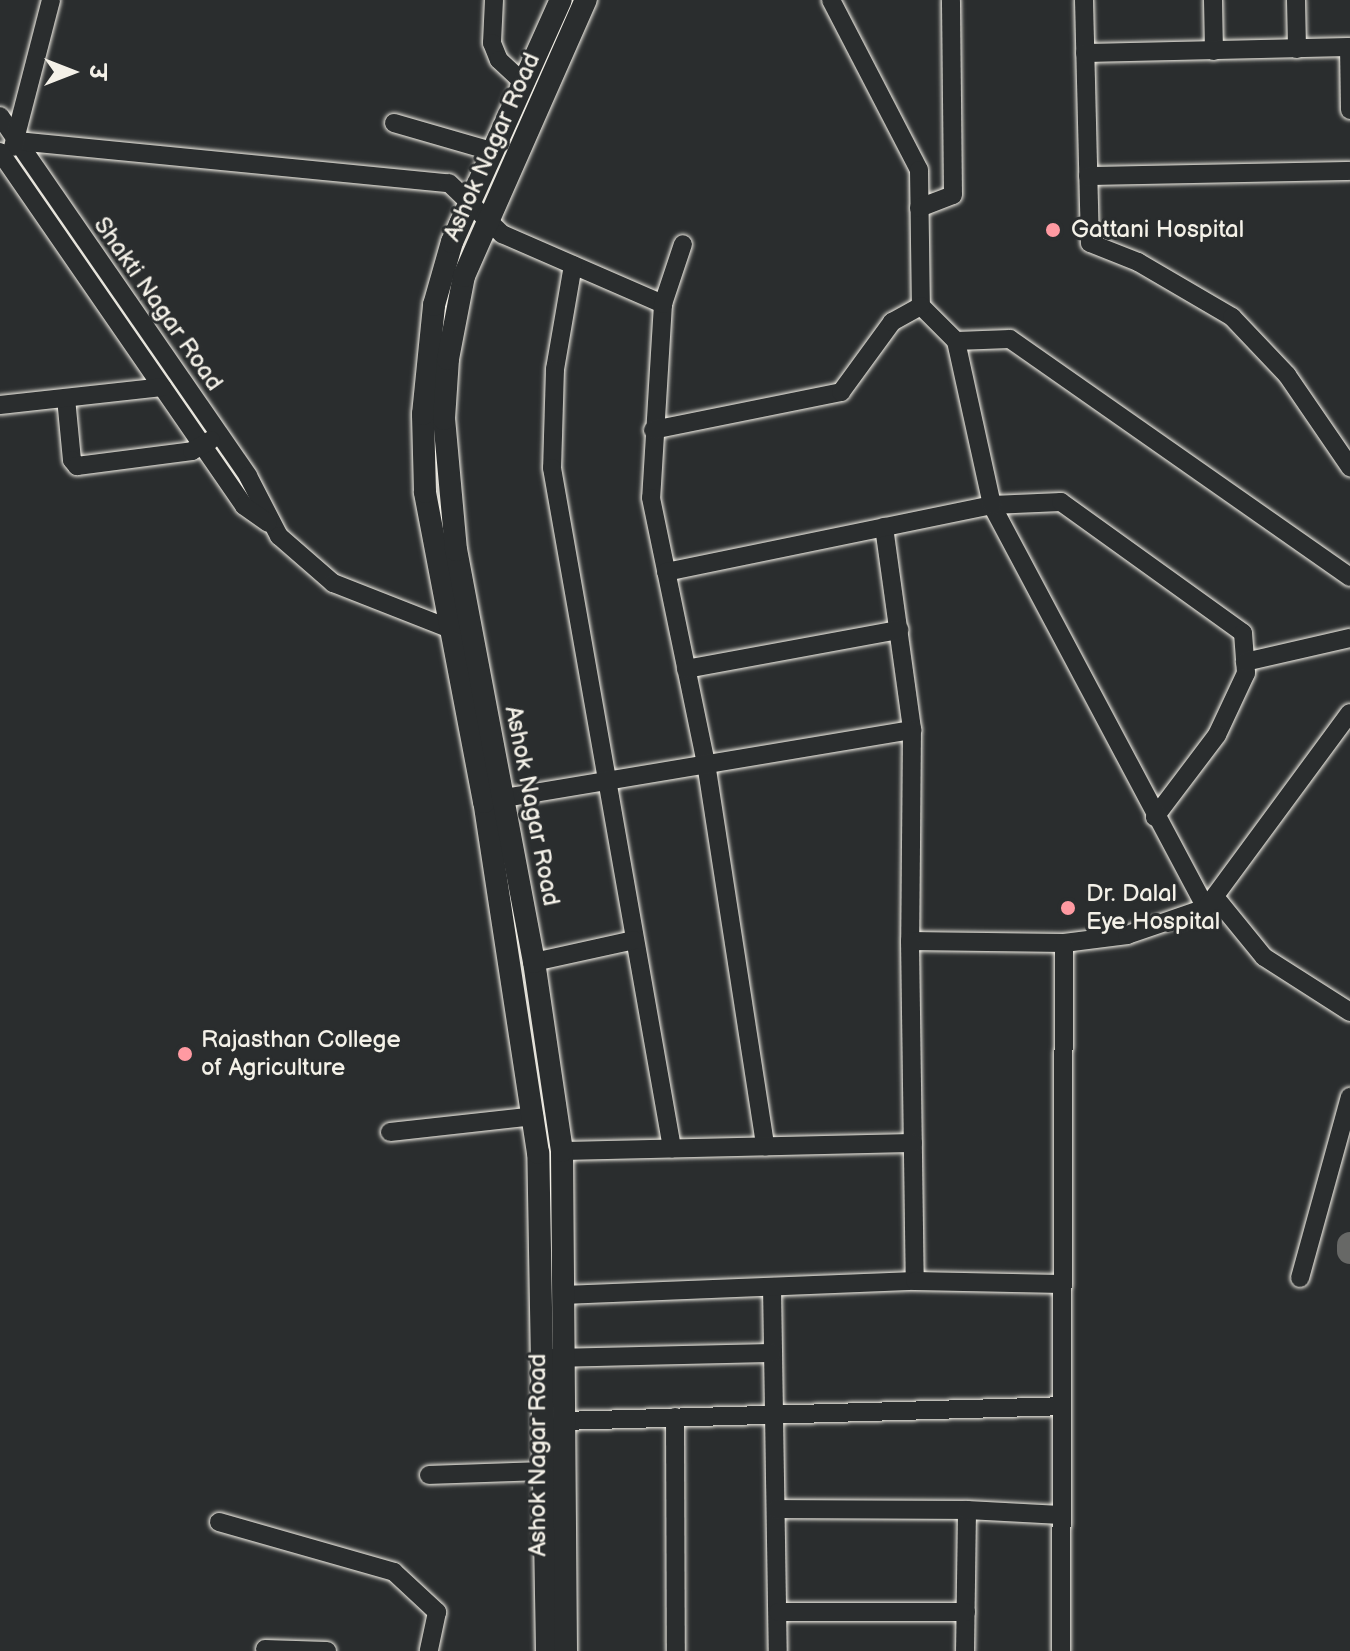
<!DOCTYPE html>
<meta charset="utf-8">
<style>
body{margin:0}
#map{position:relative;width:1350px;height:1651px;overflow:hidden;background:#2a2d2e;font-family:"Balsamiq Sans","Playpen Sans Deva",sans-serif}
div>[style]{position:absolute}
.river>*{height:26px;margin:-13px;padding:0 13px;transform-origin:13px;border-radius:13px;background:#676866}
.roads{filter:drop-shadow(0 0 2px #f4f1e8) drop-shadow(0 0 2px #f4f1e8)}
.minor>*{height:18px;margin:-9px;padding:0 9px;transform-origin:9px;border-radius:9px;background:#2a2d2e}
.major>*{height:22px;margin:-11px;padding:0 11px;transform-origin:11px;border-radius:11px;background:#2a2d2e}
.dots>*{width:22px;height:22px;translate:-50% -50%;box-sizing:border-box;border:4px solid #2a2d2e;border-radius:50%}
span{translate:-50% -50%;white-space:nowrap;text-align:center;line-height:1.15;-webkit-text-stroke:6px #2a2d2e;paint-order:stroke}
.street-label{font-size:24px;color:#f4f1e8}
.poi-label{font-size:24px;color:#f4f1e8}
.left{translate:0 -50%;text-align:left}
.north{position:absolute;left:32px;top:32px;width:80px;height:80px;-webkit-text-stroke:6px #2a2d2e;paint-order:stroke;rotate:90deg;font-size:22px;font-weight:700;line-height:32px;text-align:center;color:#f4f1e8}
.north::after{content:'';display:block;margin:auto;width:28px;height:36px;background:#f4f1e8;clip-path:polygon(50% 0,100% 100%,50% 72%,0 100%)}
</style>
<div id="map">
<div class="river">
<div style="left:1350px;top:1245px;width:6px;rotate:90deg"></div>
</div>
<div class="roads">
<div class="minor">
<div style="left:494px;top:0;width:43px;rotate:92.7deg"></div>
<div style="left:492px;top:43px;width:18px;rotate:68deg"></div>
<div style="left:499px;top:60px;width:33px;rotate:43deg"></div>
<div style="left:831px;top:0;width:191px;rotate:62.6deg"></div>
<div style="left:919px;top:170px;width:136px;rotate:89.2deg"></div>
<div style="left:921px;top:306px;width:49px;rotate:45deg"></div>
<div style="left:956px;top:341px;width:54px;rotate:-2.1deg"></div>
<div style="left:1010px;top:339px;width:415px;rotate:35deg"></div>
<div style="left:1084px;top:0;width:243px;rotate:88.6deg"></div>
<div style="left:1090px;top:243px;width:52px;rotate:21.6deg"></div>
<div style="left:1138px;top:262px;width:109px;rotate:30.3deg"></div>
<div style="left:1232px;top:317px;width:80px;rotate:46.5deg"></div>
<div style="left:1287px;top:375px;width:112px;rotate:55.6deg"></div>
<div style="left:1213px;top:0;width:51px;rotate:88.9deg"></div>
<div style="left:1296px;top:0;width:49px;rotate:88.8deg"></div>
<div style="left:1349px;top:47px;width:63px;rotate:89.1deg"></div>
<div style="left:1085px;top:53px;width:265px;rotate:-1.3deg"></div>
<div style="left:0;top:116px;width:437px;rotate:55.4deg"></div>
<div style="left:248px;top:476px;width:68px;rotate:62.7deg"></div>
<div style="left:279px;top:536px;width:72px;rotate:41deg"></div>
<div style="left:333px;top:583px;width:140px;rotate:21.4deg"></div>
<div style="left:394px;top:123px;width:101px;rotate:16.1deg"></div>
<div style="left:17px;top:141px;width:434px;rotate:5.6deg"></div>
<div style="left:449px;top:183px;width:74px;rotate:43.9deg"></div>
<div style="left:502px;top:234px;width:176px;rotate:23.5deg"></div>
<div style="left:663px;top:304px;width:194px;rotate:93.5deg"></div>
<div style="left:651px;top:498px;width:271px;rotate:78.3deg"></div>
<div style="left:706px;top:763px;width:388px;rotate:81.2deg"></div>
<div style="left:13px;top:147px;width:152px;rotate:-75.5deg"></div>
<div style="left:0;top:152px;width:430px;rotate:55.4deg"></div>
<div style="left:244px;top:506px;width:29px;rotate:35deg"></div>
<div style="left:1088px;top:176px;width:262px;rotate:-1.1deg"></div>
<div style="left:919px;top:208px;width:36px;rotate:-21deg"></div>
<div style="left:953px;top:195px;width:195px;rotate:-90.6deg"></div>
<div style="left:573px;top:265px;width:106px;rotate:99.8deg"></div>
<div style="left:555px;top:369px;width:99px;rotate:91.7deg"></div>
<div style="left:552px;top:468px;width:691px;rotate:79.99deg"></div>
<div style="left:663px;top:304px;width:63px;rotate:-71.6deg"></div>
<div style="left:66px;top:398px;width:62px;rotate:84.5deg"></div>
<div style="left:72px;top:460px;width:8px;rotate:50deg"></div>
<div style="left:77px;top:466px;width:116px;rotate:-7.4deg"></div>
<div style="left:192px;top:451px;width:22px;rotate:-30deg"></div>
<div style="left:0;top:405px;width:163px;rotate:-6.3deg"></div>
<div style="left:653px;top:430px;width:192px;rotate:-11.4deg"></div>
<div style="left:841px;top:392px;width:87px;rotate:-53.9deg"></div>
<div style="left:892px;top:322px;width:33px;rotate:-29deg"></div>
<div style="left:884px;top:527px;width:205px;rotate:82.1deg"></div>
<div style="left:666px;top:572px;width:333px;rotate:-11.6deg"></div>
<div style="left:992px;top:505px;width:69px;rotate:-2.5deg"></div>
<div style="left:1061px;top:502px;width:224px;rotate:35.7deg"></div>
<div style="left:1243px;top:633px;width:40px;rotate:85.7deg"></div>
<div style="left:1246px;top:673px;width:68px;rotate:115.1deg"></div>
<div style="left:1217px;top:735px;width:103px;rotate:127.1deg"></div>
<div style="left:1245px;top:662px;width:108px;rotate:-12.9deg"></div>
<div style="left:686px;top:669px;width:217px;rotate:-10.4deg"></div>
<div style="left:505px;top:798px;width:413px;rotate:-9.5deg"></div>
<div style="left:912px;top:730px;width:211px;rotate:90.5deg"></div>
<div style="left:910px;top:941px;width:154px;rotate:0.7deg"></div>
<div style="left:1064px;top:943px;width:64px;rotate:-7.2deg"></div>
<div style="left:1127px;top:935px;width:83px;rotate:-18.9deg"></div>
<div style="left:1206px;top:908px;width:456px;rotate:-118deg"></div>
<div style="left:992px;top:505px;width:168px;rotate:-102.4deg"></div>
<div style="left:1215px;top:897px;width:77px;rotate:50.8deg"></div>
<div style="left:1264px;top:957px;width:102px;rotate:32.6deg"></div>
<div style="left:1206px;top:908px;width:242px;rotate:-53.6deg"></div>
<div style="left:910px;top:941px;width:340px;rotate:89.2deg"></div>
<div style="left:534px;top:962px;width:102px;rotate:-12.4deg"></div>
<div style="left:390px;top:1132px;width:145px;rotate:-6.3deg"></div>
<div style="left:562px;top:1151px;width:351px;rotate:-1.3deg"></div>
<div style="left:1300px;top:1278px;width:188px;rotate:-74.6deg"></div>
<div style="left:772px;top:1287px;width:364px;rotate:89.1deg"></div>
<div style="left:563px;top:1295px;width:352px;rotate:-2.3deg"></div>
<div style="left:915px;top:1281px;width:146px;rotate:1.2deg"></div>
<div style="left:551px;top:1358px;width:221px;rotate:-1.3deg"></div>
<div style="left:675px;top:1417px;width:234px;rotate:89.8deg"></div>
<div style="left:562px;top:1421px;width:499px;rotate:-1.7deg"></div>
<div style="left:429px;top:1475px;width:112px;rotate:-2deg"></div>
<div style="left:776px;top:1509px;width:191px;rotate:0.3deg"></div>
<div style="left:967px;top:1510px;width:141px;rotate:90.8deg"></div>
<div style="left:967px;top:1510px;width:94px;rotate:3deg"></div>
<div style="left:219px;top:1522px;width:182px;rotate:15.9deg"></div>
<div style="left:394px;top:1572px;width:59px;rotate:42.9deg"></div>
<div style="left:437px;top:1612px;width:40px;rotate:102deg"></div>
<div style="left:778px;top:1612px;width:188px"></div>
<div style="left:265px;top:1649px;width:62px;rotate:1.8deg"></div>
<div style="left:1061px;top:1651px;width:708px;rotate:-89.76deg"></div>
</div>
<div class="major">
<div style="left:547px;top:1651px;width:498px;rotate:-91deg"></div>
<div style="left:538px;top:1153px;width:355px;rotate:-98.7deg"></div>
<div style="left:484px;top:802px;width:316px;rotate:-100.8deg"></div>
<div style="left:425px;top:492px;width:78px;rotate:-91.5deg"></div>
<div style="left:423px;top:414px;width:110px;rotate:-84.2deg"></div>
<div style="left:434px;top:305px;width:66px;rotate:-74.1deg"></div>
<div style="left:452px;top:242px;width:265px;rotate:-65.8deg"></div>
<div style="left:566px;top:1651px;width:500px;rotate:-90.46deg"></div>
<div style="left:562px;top:1151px;width:191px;rotate:-98.4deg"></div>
<div style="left:534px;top:962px;width:419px;rotate:-100.7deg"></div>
<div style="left:456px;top:550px;width:132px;rotate:-95.2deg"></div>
<div style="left:444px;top:419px;width:60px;rotate:-86.2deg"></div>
<div style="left:448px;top:359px;width:85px;rotate:-79.1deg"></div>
<div style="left:464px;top:276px;width:302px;rotate:-66.2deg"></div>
</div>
</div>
<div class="dots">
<div style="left:1053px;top:230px;background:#ff9aa2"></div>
<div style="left:1068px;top:908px;background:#ff9aa2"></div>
<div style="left:185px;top:1054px;background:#ff9aa2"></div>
</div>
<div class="street-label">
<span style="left:492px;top:147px;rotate:-66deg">Ashok Nagar Road</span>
<span style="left:158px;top:304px;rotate:55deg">Shakti Nagar Road</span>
<span style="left:532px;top:806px;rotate:79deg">Ashok Nagar Road</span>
<span style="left:538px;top:1455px;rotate:-90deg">Ashok Nagar Road</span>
</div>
<div class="poi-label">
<span class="left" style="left:1071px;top:230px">Gattani Hospital</span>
<span class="left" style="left:1086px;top:908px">Dr. Dalal<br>Eye Hospital</span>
<span class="left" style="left:201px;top:1054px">Rajasthan College<br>of Agriculture</span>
</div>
<div class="north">उ</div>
</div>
